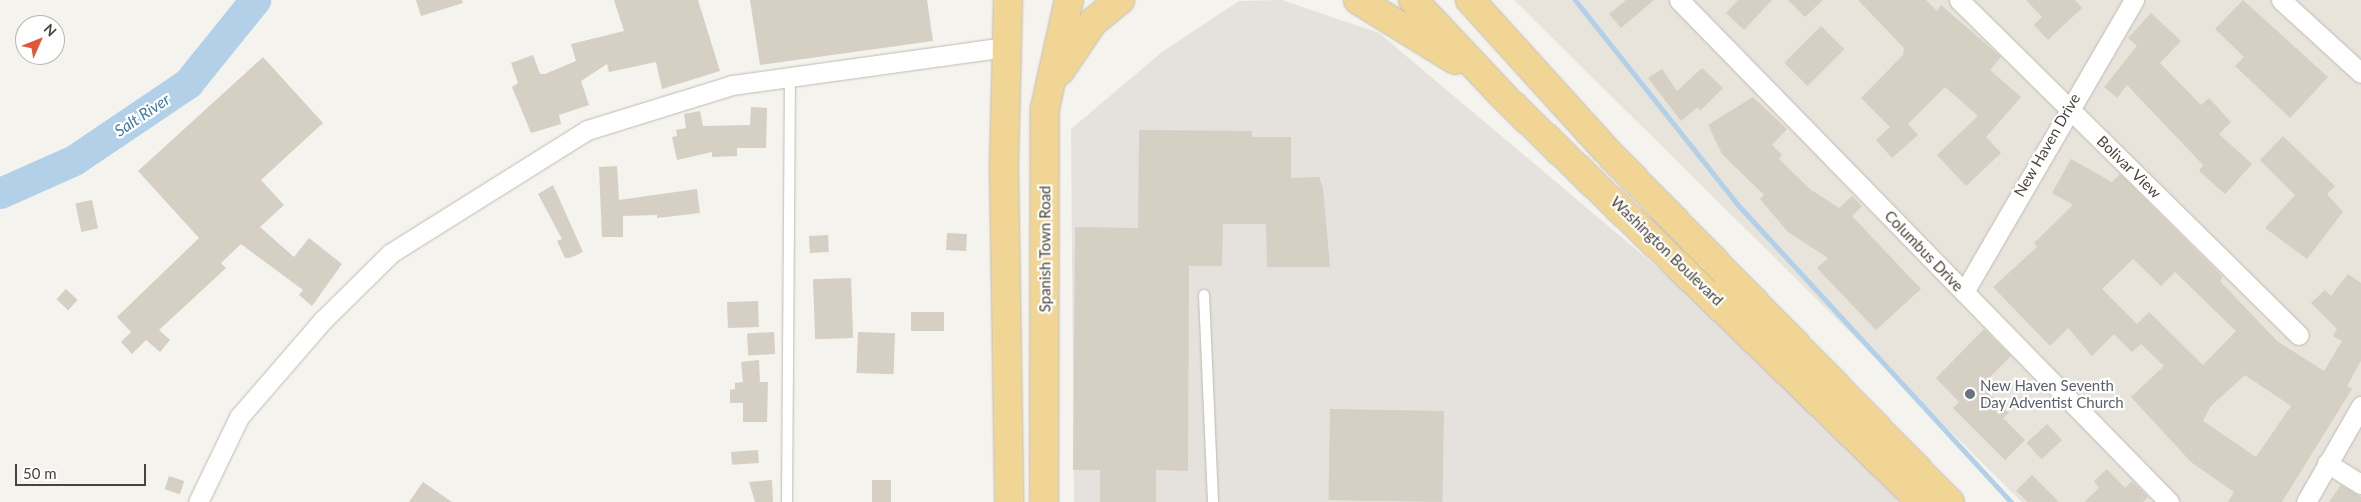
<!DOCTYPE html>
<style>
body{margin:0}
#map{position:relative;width:2361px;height:502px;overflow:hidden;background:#f5f3ed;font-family:Lato,sans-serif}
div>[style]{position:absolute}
.residential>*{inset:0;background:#e8e4dc}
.industrial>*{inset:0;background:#e5e2de}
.stream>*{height:5px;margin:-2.5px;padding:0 2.5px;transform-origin:2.5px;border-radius:2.5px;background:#b2d1e9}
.river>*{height:31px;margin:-15.5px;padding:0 15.5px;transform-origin:15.5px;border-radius:15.5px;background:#b2d1e9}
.building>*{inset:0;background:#d5cfc4;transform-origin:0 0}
.roads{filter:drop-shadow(0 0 1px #bfbab1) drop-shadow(0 0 1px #bfbab1)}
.service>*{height:10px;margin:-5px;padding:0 5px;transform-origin:5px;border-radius:5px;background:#fff}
.minor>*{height:19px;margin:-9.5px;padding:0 9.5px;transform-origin:9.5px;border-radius:9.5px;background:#fff}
.trunk>*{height:28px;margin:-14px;padding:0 14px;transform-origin:14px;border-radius:14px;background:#f0d594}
.dots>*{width:14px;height:14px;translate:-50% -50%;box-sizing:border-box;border:2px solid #fff;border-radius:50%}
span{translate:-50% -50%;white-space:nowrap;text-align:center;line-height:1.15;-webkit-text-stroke:4.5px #fff;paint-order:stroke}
.street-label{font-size:15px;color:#49443b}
.worship-label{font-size:15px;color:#5b616d}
.left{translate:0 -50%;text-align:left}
.water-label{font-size:16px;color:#407aa9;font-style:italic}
.north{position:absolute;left:15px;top:15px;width:50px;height:50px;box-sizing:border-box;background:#fff;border:1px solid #b6b4b1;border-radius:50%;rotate:46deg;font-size:14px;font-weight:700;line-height:20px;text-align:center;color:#49443b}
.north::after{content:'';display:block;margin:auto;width:18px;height:22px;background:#e15538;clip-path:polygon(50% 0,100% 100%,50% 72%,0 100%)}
.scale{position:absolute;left:15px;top:464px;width:131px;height:22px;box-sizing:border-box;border:2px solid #49443b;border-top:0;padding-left:6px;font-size:15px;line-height:18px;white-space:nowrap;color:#49443b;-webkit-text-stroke:4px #fff;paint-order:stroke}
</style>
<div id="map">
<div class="residential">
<div style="clip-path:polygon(1514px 0,2361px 0,2361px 502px,2022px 502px)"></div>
</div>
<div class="industrial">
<div style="clip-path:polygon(1282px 0,1379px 33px,1689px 294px,1914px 502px,1074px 502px,1071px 129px,1162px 52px,1239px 1px)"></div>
</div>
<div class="stream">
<div style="left:1575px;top:0;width:260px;rotate:51.5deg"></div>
<div style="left:1737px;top:204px;width:405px;rotate:47.4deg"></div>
</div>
<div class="river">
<div style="left:0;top:193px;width:81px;rotate:-24deg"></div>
<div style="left:74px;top:160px;width:138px;rotate:-34deg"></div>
<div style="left:188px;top:83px;width:107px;rotate:-51.1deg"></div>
</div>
<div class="building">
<div style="clip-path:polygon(416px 0,462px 0,463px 3px,421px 16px)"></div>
<div style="clip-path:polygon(614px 0,698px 0,720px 71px,662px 89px,656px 62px,609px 72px,607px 64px,581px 81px,589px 105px,559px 115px,561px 124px,531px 133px,512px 87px,518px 83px,511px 63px,533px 55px,540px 74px,545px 74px,576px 61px,571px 44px,624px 31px)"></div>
<div style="clip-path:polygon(750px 0,927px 0,933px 41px,760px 65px)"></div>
<div style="clip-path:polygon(1626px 0,1654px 0,1621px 28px,1609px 14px)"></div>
<div style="clip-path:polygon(1738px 0,1772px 0,1744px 30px,1726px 13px)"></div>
<div style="clip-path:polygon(1788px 0,1823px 0,1805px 17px)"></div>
<div style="clip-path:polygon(1858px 0,1926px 0,1937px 11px,1941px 5px,2001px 57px,1990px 70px,2021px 97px,1986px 137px,2001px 153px,1966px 186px,1937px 155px,1978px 116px,1945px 87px,1908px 124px,1918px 135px,1892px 158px,1876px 140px,1890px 127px,1861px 98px,1903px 55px,1904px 48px)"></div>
<div style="clip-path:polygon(2026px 0,2075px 0,2082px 8px,2048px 40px,2034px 25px,2042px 17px)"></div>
<div style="clip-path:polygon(2243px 0,2328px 77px,2290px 118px,2235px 66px,2244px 57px,2215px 29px)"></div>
<div style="clip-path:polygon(2151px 13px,2181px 41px,2160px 63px,2201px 105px,2209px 98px,2231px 122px,2219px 134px,2252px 164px,2225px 194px,2199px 171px,2203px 165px,2127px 85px,2117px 98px,2104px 87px,2137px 46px,2128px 38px)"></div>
<div style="left:1821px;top:26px;width:33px;height:52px;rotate:45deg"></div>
<div style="clip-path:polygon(263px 57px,323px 123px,261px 180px,284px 205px,260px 227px,294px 257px,309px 238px,342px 264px,312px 306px,299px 295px,303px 290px,241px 244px,221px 263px,226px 268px,159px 330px,170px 340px,160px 352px,146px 340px,132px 354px,121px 342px,131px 332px,117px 317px,199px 238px,138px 171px)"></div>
<div style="clip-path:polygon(1702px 68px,1723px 88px,1700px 111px,1698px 107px,1681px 121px,1648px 78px,1662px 69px,1677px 91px)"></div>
<div style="clip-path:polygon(1753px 97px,1787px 129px,1772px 145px,1782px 155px,1779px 159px,1810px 189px,1839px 208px,1852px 196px,1862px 206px,1852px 216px,1921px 289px,1876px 330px,1817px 268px,1828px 258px,1788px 232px,1760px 199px,1764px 195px,1722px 154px,1708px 125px)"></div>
<div style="clip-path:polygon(751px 107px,767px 108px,766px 148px,737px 148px,737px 156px,712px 157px,712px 152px,677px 160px,672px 137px,677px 136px,676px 130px,686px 128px,684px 114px,700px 111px,703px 126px,750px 125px)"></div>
<div style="clip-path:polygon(1139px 130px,1252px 131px,1252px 137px,1291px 137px,1291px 178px,1319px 177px,1323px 188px,1330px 267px,1267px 267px,1266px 224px,1223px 224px,1222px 266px,1189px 266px,1188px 471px,1156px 470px,1156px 502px,1100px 502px,1100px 470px,1073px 470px,1075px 227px,1138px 228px)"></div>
<div style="clip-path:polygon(2283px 136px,2335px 186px,2327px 194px,2343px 212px,2307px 259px,2265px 228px,2295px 195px,2260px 160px)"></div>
<div style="clip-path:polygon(evenodd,2071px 159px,2112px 182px,2120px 174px,2223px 277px,2220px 281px,2277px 341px,2324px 371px,2342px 341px,2333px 336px,2337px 329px,2311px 303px,2325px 290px,2331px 296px,2348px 274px,2361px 283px,2361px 361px,2347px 386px,2352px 389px,2282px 502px,2228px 502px,2234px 492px,2191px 462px,2131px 397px,2164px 366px,2141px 344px,2132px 352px,2114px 334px,2092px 356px,2068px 328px,2050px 346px,1993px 287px,2037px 247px,2034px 243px,2073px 205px,2052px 193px,2071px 159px,2133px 259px,2161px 286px,2175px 272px,2236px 331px,2203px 365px,2149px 312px,2137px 324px,2102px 289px,2133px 259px,2071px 159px,2245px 375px,2291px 406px,2256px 457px,2203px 421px,2210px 407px,2245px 375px)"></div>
<div style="clip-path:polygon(617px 166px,619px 200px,697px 189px,700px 213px,657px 218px,657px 215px,623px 216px,623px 237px,602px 237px,599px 167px)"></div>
<div style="clip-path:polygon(553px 185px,583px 252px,570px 258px,565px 258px,557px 241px,562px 239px,538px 194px)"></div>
<div style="left:92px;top:200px;width:29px;height:17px;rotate:78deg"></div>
<div style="left:947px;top:233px;width:20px;height:17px;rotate:3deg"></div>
<div style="left:828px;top:235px;width:17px;height:19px;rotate:87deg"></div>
<div style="left:851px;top:278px;width:60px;height:38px;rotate:88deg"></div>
<div style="left:66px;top:289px;width:16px;height:14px;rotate:43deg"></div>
<div style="left:758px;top:301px;width:26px;height:31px;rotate:88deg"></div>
<div style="left:911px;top:312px;width:33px;height:19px"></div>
<div style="clip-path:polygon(1984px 329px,2011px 356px,1981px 386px,2009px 413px,2003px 418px,2025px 440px,2005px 460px,1953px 408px,1959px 402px,1936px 378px)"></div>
<div style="left:774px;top:332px;width:22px;height:27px;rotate:87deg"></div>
<div style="left:858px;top:332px;width:37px;height:41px;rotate:2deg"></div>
<div style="clip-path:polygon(759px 360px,760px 382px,768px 382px,767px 422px,743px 422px,743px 403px,730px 403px,730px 390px,735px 389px,735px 383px,743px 382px,741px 362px)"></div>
<div style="left:1444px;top:411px;width:91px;height:114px;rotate:91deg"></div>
<div style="left:2047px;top:424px;width:22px;height:28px;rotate:47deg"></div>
<div style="left:758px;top:450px;width:13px;height:27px;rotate:86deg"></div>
<div style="clip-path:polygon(2107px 469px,2125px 488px,2132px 481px,2148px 497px,2143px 502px,2084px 502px,2099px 488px,2094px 481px)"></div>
<div style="clip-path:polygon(2032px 475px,2059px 502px,2028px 502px,2016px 491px)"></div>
<div style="left:169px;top:476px;width:16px;height:14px;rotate:18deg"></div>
<div style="clip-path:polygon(772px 480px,773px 502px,755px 502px,749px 482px)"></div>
<div style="left:872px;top:480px;width:19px;height:22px"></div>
<div style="clip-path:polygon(423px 482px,452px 502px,409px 502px)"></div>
<div style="clip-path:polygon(2341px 485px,2361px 497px,2361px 502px,2329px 502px)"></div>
</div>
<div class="roads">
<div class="service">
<div style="left:1204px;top:295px;width:207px;rotate:87.5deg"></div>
<div style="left:787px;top:502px;width:424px;rotate:-89.6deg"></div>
</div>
<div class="minor">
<div style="left:1679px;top:0;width:702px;rotate:45.69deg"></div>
<div style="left:1959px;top:0;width:477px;rotate:44.6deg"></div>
<div style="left:2281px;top:0;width:108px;rotate:42.4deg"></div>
<div style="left:1964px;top:292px;width:338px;rotate:-59.8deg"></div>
<div style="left:2327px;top:463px;width:40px;rotate:32deg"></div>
<div style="left:198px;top:502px;width:94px;rotate:-64.2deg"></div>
<div style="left:239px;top:417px;width:128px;rotate:-49.1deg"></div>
<div style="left:323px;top:320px;width:95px;rotate:-44.6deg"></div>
<div style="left:391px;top:253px;width:231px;rotate:-32.1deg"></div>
<div style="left:587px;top:130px;width:152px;rotate:-17.2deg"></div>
<div style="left:732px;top:85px;width:276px;rotate:-7.9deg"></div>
<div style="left:2306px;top:502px;width:111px;rotate:-60.2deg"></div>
</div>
<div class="trunk">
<div style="left:1008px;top:0;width:169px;rotate:91.4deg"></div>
<div style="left:1004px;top:169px;width:333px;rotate:89.1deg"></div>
<div style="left:1358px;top:0;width:114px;rotate:31.7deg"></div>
<div style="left:1413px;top:0;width:133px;rotate:46.8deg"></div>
<div style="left:1504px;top:97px;width:582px;rotate:44.1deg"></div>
<div style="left:1470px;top:0;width:200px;rotate:47.8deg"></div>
<div style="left:1604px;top:148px;width:495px;rotate:45.7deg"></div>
<div style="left:1060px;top:71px;width:59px;rotate:-56deg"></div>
<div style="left:1093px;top:22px;width:35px;rotate:-39deg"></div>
<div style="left:1044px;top:502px;width:394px;rotate:-89.9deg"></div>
<div style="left:1045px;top:108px;width:111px;rotate:-77.5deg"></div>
</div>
</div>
<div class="dots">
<div style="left:1970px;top:394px;background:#6b7280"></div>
</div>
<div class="street-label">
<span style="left:2047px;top:145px;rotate:-60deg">New Haven Drive</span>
<span style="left:2129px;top:167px;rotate:44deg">Bolivar View</span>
<span style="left:1045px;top:249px;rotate:-90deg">Spanish Town Road</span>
<span style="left:1667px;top:251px;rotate:44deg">Washington Boulevard</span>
<span style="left:1924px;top:251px;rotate:46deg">Columbus Drive</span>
</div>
<div class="worship-label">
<span class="left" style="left:1980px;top:394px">New Haven Seventh<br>Day Adventist Church</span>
</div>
<div class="water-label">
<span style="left:142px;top:115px;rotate:-34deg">Salt River</span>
</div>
<div class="north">N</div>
<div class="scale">50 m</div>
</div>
